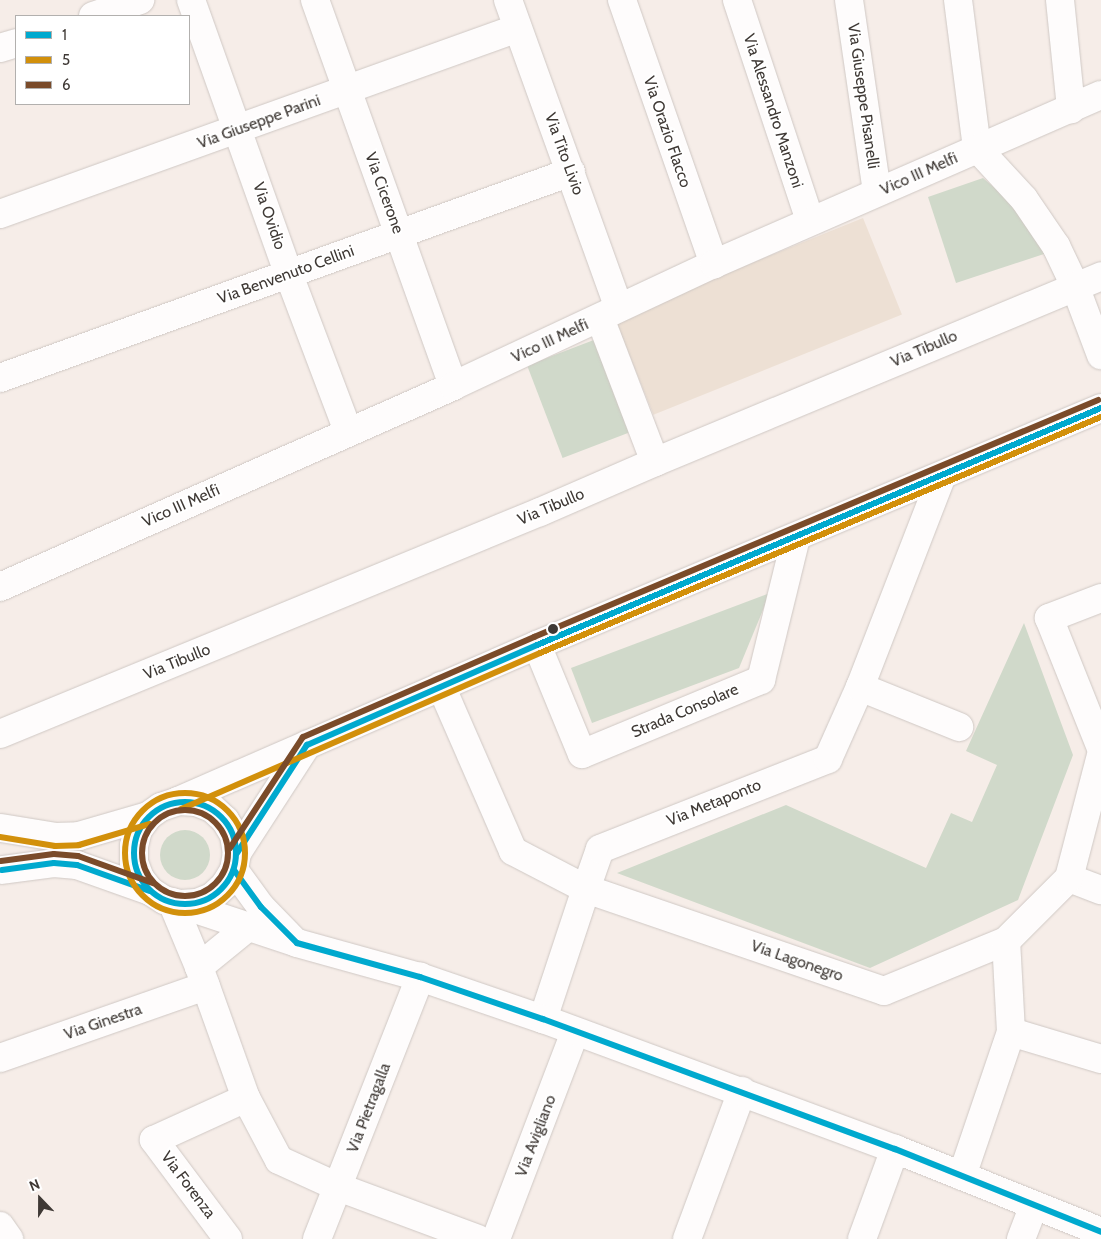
<!DOCTYPE html>
<style>
body{margin:0}
#map{position:relative;width:1101px;height:1239px;overflow:hidden;background:#f6ede8;font-family:Cabin,sans-serif}
div>[style]{position:absolute}
.commercial>*{inset:0;background:#ede0d4;transform-origin:0 0}
.green>*{inset:0;background:#d0d9ca;transform-origin:0 0}
.round{border-radius:50%}
.roads{filter:drop-shadow(0 0 1px #cfc8c4) drop-shadow(0 0 1px #cfc8c4)}
.minor>*{height:28px;margin:-14px;padding:0 14px;transform-origin:14px;border-radius:14px;background:#fefcfc}
.major>*{height:28px;margin:-14px;padding:0 14px;transform-origin:14px;border-radius:14px;background:#fefcfc}
.bus-1>*{height:6px;margin:-3px;padding:0 3px;transform-origin:3px;border-radius:3px;background:#00a9ce}
.bus-1>.ring{margin:-3px;padding:0;box-sizing:content-box;background:none;border:6px solid #00a9ce;border-radius:50%}
.bus-2>*{height:6px;margin:-3px;padding:0 3px;transform-origin:3px;border-radius:3px;background:#d2900b}
.bus-2>.ring{margin:-3px;padding:0;box-sizing:content-box;background:none;border:6px solid #d2900b;border-radius:50%}
.bus-3>*{height:6px;margin:-3px;padding:0 3px;transform-origin:3px;border-radius:3px;background:#7a4b2a}
.bus-3>.ring{margin:-3px;padding:0;box-sizing:content-box;background:none;border:6px solid #7a4b2a;border-radius:50%}
.dots>*{width:14px;height:14px;translate:-50% -50%;box-sizing:border-box;border:2px solid #fff;border-radius:50%}
span{translate:-50% -50%;white-space:nowrap;text-align:center;line-height:1.15;-webkit-text-stroke:4px #fff;paint-order:stroke}
.street-label{font-size:16px;color:#3f3935}
.legend{position:absolute;left:15px;top:15px;width:175px;height:90px;box-sizing:border-box;background:#fff;border:1px solid #b2b0ae;margin:0;padding:6px 9px;list-style:none;font-size:15px;color:#3f3935}
.legend li{display:flex;align-items:center;gap:10px;height:25px}
.legend b{width:25px;border:1px solid #b2b0ae}
.north{position:absolute;left:15px;top:1174px;width:50px;height:50px;-webkit-text-stroke:4px #fff;paint-order:stroke;rotate:338deg;font-size:14px;font-weight:700;line-height:20px;text-align:center;color:#3f3935}
.north::after{content:'';display:block;margin:auto;width:18px;height:22px;background:#3f3935;clip-path:polygon(50% 0,100% 100%,50% 72%,0 100%)}
</style>
<div id="map">
<div class="commercial">
<div style="left:863px;top:218px;width:104px;height:268px;rotate:68deg"></div>
</div>
<div class="green">
<div style="clip-path:polygon(983px 178px,1015px 205px,1047px 253px,956px 283px,928px 197px)"></div>
<div style="left:599px;top:338px;width:99px;height:77px;rotate:69deg"></div>
<div style="clip-path:polygon(770px 593px,739px 668px,592px 723px,571px 668px)"></div>
<div style="clip-path:polygon(1024px 623px,1073px 755px,1018px 900px,870px 968px,617px 873px,786px 805px,926px 868px,951px 813px,972px 822px,997px 765px,966px 751px)"></div>
<div class="round" style="left:160px;top:830px;width:50px;height:50px"></div>
</div>
<div class="roads">
<div class="minor">
<div style="left:191px;top:0;width:292px;rotate:70.4deg"></div>
<div style="left:289px;top:275px;width:167px;rotate:69.3deg"></div>
<div style="left:315px;top:0;width:410px;rotate:70.3deg"></div>
<div style="left:508px;top:0;width:327px;rotate:70.2deg"></div>
<div style="left:622px;top:0;width:280px;rotate:70.8deg"></div>
<div style="left:737px;top:0;width:233px;rotate:71.7deg"></div>
<div style="left:849px;top:0;width:194px;rotate:81.7deg"></div>
<div style="left:958px;top:0;width:149px;rotate:82.7deg"></div>
<div style="left:977px;top:148px;width:69px;rotate:47.3deg"></div>
<div style="left:1024px;top:199px;width:57px;rotate:55.8deg"></div>
<div style="left:1056px;top:246px;width:44px;rotate:64.6deg"></div>
<div style="left:1075px;top:286px;width:74px;rotate:69.4deg"></div>
<div style="left:1060px;top:0;width:110px;rotate:84.2deg"></div>
<div style="left:93px;top:16px;width:50px;rotate:-18.8deg"></div>
<div style="left:0;top:48px;width:17px;rotate:-17deg"></div>
<div style="left:0;top:214px;width:550px;rotate:-19.75deg"></div>
<div style="left:600px;top:318px;width:154px;rotate:69.1deg"></div>
<div style="left:0;top:378px;width:607px;rotate:-19.84deg"></div>
<div style="left:0;top:587px;width:496px;rotate:-23.9deg"></div>
<div style="left:453px;top:386px;width:288px;rotate:-25.1deg"></div>
<div style="left:714px;top:264px;width:422px;rotate:-23.6deg"></div>
<div style="left:1101px;top:598px;width:56px;rotate:159deg"></div>
<div style="left:1049px;top:618px;width:140px;rotate:68.2deg"></div>
<div style="left:537px;top:645px;width:118px;rotate:67.6deg"></div>
<div style="left:582px;top:754px;width:194px;rotate:-22.5deg"></div>
<div style="left:761px;top:680px;width:147px;rotate:-76.2deg"></div>
<div style="left:441px;top:686px;width:180px;rotate:66.4deg"></div>
<div style="left:513px;top:851px;width:82px;rotate:27.5deg"></div>
<div style="left:586px;top:889px;width:42px;rotate:-70.7deg"></div>
<div style="left:600px;top:849px;width:245px;rotate:-21.5deg"></div>
<div style="left:828px;top:759px;width:79px;rotate:-66deg"></div>
<div style="left:860px;top:687px;width:226px;rotate:-68.8deg"></div>
<div style="left:860px;top:687px;width:107px;rotate:22deg"></div>
<div style="left:0;top:734px;width:584px;rotate:-22.35deg"></div>
<div style="left:540px;top:512px;width:125px;rotate:-23.5deg"></div>
<div style="left:655px;top:462px;width:483px;rotate:-22.6deg"></div>
<div style="left:178px;top:801px;width:391px;rotate:-23.5deg"></div>
<div style="left:537px;top:645px;width:612px;rotate:-22.79deg"></div>
<div style="left:237px;top:853px;width:129px;rotate:-57.1deg"></div>
<div style="left:1069px;top:878px;width:34px;rotate:21deg"></div>
<div style="left:172px;top:902px;width:70px;rotate:67.4deg"></div>
<div style="left:199px;top:967px;width:139px;rotate:70.3deg"></div>
<div style="left:246px;top:1098px;width:70px;rotate:62deg"></div>
<div style="left:279px;top:1160px;width:65px;rotate:24.6deg"></div>
<div style="left:338px;top:1187px;width:149px;rotate:20.4deg"></div>
<div style="left:199px;top:967px;width:63px;rotate:-39.2deg"></div>
<div style="left:543px;top:1019px;width:137px;rotate:-71.7deg"></div>
<div style="left:586px;top:889px;width:315px;rotate:18.9deg"></div>
<div style="left:884px;top:991px;width:132px;rotate:-22.3deg"></div>
<div style="left:1011px;top:1032px;width:94px;rotate:16.7deg"></div>
<div style="left:0;top:1058px;width:218px;rotate:-19.3deg"></div>
<div style="left:962px;top:1176px;width:152px;rotate:-71.2deg"></div>
<div style="left:1011px;top:1032px;width:91px;rotate:-93.1deg"></div>
<div style="left:1006px;top:941px;width:89px;rotate:-45deg"></div>
<div style="left:1069px;top:878px;width:127px;rotate:-75.4deg"></div>
<div style="left:0;top:1226px;width:16px;rotate:55deg"></div>
<div style="left:228px;top:1239px;width:124px;rotate:-126.8deg"></div>
<div style="left:154px;top:1140px;width:101px;rotate:-24.5deg"></div>
<div style="left:317px;top:1239px;width:282px;rotate:-68.5deg"></div>
<div style="left:496px;top:1239px;width:222px;rotate:-69.1deg"></div>
<div style="left:687px;top:1239px;width:158px;rotate:-69.6deg"></div>
<div style="left:862px;top:1239px;width:96px;rotate:-69.9deg"></div>
<div style="left:1021px;top:1239px;width:36px;rotate:-69deg"></div>
</div>
<div class="major">
<div style="left:1px;top:828px;width:56px;rotate:9.3deg"></div>
<div style="left:56px;top:837px;width:23px;rotate:-2deg"></div>
<div style="left:79px;top:836px;width:72px;rotate:-16.2deg"></div>
<div style="left:2px;top:870px;width:52px;rotate:-7.7deg"></div>
<div style="left:54px;top:863px;width:23px;rotate:5deg"></div>
<div style="left:77px;top:865px;width:77px;rotate:19.6deg"></div>
<div style="left:234px;top:870px;width:17px;rotate:121deg"></div>
<div style="left:225px;top:885px;width:18px;rotate:137deg"></div>
<div style="left:212px;top:897px;width:16px;rotate:158deg"></div>
<div style="left:197px;top:903px;width:17px;rotate:177deg"></div>
<div style="left:180px;top:904px;width:16px;rotate:-166deg"></div>
<div style="left:164px;top:900px;width:17px;rotate:-147deg"></div>
<div style="left:150px;top:891px;width:16px;rotate:-128deg"></div>
<div style="left:140px;top:878px;width:17px;rotate:-111deg"></div>
<div style="left:134px;top:862px;width:16px;rotate:-90deg"></div>
<div style="left:134px;top:846px;width:16px;rotate:-76deg"></div>
<div style="left:138px;top:830px;width:17px;rotate:-54deg"></div>
<div style="left:148px;top:816px;width:16px;rotate:-35deg"></div>
<div style="left:161px;top:807px;width:18px;rotate:-19deg"></div>
<div style="left:178px;top:801px;width:18px;rotate:3deg"></div>
<div style="left:196px;top:802px;width:17px;rotate:21deg"></div>
<div style="left:212px;top:808px;width:18px;rotate:43deg"></div>
<div style="left:225px;top:820px;width:17px;rotate:59deg"></div>
<div style="left:234px;top:835px;width:18px;rotate:81deg"></div>
<div style="left:237px;top:853px;width:17px;rotate:100deg"></div>
<div style="left:234px;top:870px;width:46px;rotate:53.9deg"></div>
<div style="left:261px;top:907px;width:45px;rotate:45.9deg"></div>
<div style="left:180px;top:904px;width:123px;rotate:18.4deg"></div>
<div style="left:297px;top:943px;width:128px;rotate:15.5deg"></div>
<div style="left:420px;top:977px;width:130px;rotate:18.9deg"></div>
<div style="left:543px;top:1019px;width:375px;rotate:20.3deg"></div>
<div style="left:895px;top:1149px;width:222px;rotate:21.9deg"></div>
</div>
</div>
<div class="bus-1">
<div class="ring" style="left:134px;top:802px;width:96px;height:96px"></div>
<div style="left:237px;top:853px;width:129px;rotate:-57.1deg"></div>
<div style="left:307px;top:745px;width:251px;rotate:-23.5deg"></div>
<div style="left:537px;top:645px;width:612px;rotate:-22.79deg"></div>
<div style="left:2px;top:870px;width:52px;rotate:-7.7deg"></div>
<div style="left:54px;top:863px;width:23px;rotate:5deg"></div>
<div style="left:77px;top:865px;width:77px;rotate:19.6deg"></div>
<div style="left:234px;top:870px;width:46px;rotate:53.9deg"></div>
<div style="left:261px;top:907px;width:51px;rotate:45deg"></div>
<div style="left:297px;top:943px;width:128px;rotate:15.5deg"></div>
<div style="left:420px;top:977px;width:130px;rotate:18.9deg"></div>
<div style="left:543px;top:1019px;width:375px;rotate:20.3deg"></div>
<div style="left:895px;top:1149px;width:222px;rotate:21.9deg"></div>
</div>
<div class="bus-2">
<div class="ring" style="left:125px;top:793px;width:114px;height:114px"></div>
<div style="left:181px;top:809px;width:391px;rotate:-23.5deg"></div>
<div style="left:540px;top:653px;width:609px;rotate:-22.82deg"></div>
<div style="left:0;top:837px;width:56px;rotate:9.3deg"></div>
<div style="left:55px;top:846px;width:24px;rotate:-2deg"></div>
<div style="left:79px;top:845px;width:74px;rotate:-16.5deg"></div>
</div>
<div class="bus-3">
<div class="ring" style="left:142px;top:810px;width:80px;height:80px"></div>
<div style="left:230px;top:848px;width:133px;rotate:-56.7deg"></div>
<div style="left:303px;top:737px;width:252px;rotate:-23.4deg"></div>
<div style="left:534px;top:637px;width:612px;rotate:-22.79deg"></div>
<div style="left:1px;top:861px;width:53px;rotate:-7.5deg"></div>
<div style="left:54px;top:854px;width:24px;rotate:5deg"></div>
<div style="left:78px;top:856px;width:80px;rotate:19.8deg"></div>
</div>
<div class="dots">
<div style="left:553px;top:629px;background:#3f3935"></div>
</div>
<div class="street-label">
<span style="left:863px;top:96px;rotate:82deg">Via Giuseppe Pisanelli</span>
<span style="left:773px;top:111px;rotate:72deg">Via Alessandro Manzoni</span>
<span style="left:259px;top:122px;rotate:-20deg">Via Giuseppe Parini</span>
<span style="left:667px;top:132px;rotate:71deg">Via Orazio Flacco</span>
<span style="left:564px;top:154px;rotate:70deg">Via Tito Livio</span>
<span style="left:919px;top:174px;rotate:-24deg">Vico III Melfi</span>
<span style="left:384px;top:193px;rotate:70deg">Via Cicerone</span>
<span style="left:269px;top:216px;rotate:71deg">Via Ovidio</span>
<span style="left:286px;top:275px;rotate:-20deg">Via Benvenuto Cellini</span>
<span style="left:550px;top:341px;rotate:-25deg">Vico III Melfi</span>
<span style="left:924px;top:349px;rotate:-23deg">Via Tibullo</span>
<span style="left:181px;top:506px;rotate:-24deg">Vico III Melfi</span>
<span style="left:551px;top:507px;rotate:-23deg">Via Tibullo</span>
<span style="left:177px;top:662px;rotate:-22deg">Via Tibullo</span>
<span style="left:685px;top:711px;rotate:-23deg">Strada Consolare</span>
<span style="left:714px;top:803px;rotate:-22deg">Via Metaponto</span>
<span style="left:797px;top:961px;rotate:19deg">Via Lagonegro</span>
<span style="left:103px;top:1022px;rotate:-19deg">Via Ginestra</span>
<span style="left:369px;top:1108px;rotate:-69deg">Via Pietragalla</span>
<span style="left:536px;top:1136px;rotate:-69deg">Via Avigliano</span>
<span style="left:188px;top:1185px;rotate:53deg">Via Forenza</span>
</div>
<ul class="legend">
<li><b style="height:6px;background:#00a9ce"></b>1</li>
<li><b style="height:6px;background:#d2900b"></b>5</li>
<li><b style="height:6px;background:#7a4b2a"></b>6</li>
</ul>
<div class="north">N</div>
</div>
